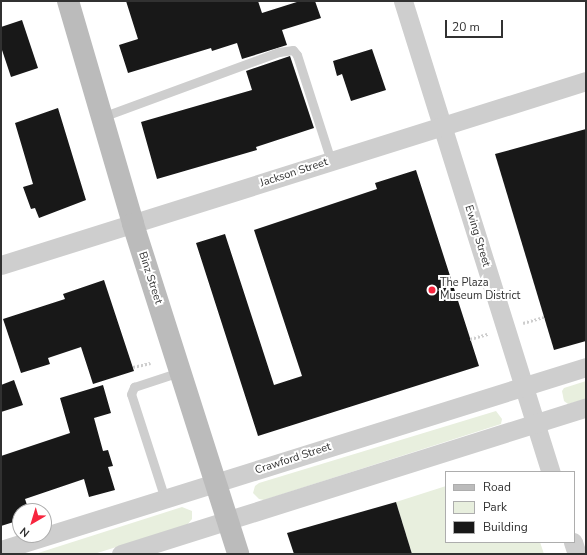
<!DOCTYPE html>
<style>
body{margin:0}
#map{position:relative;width:587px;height:555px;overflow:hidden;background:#fff;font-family:"Nunito Sans",sans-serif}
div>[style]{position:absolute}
.green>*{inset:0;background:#e8efde}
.building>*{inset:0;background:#181818}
.path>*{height:2.5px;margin-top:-1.25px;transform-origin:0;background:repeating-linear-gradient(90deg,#cecece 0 2px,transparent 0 4px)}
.service>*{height:9px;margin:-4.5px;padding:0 4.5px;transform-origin:4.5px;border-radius:4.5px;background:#cecece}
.minor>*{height:19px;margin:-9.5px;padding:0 9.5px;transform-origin:9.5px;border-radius:9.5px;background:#cecece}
.secondary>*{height:22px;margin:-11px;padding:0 11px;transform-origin:11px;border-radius:11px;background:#bbb}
.dots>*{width:11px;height:11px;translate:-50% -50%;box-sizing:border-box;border:2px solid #fff;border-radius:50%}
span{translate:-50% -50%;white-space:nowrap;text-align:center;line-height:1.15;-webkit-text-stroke:4px #fff;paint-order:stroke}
.street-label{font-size:11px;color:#313131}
.poi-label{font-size:11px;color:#313131}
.left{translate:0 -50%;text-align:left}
.frame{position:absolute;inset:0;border:2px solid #313131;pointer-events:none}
.legend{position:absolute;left:445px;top:471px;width:130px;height:72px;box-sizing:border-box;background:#fff;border:1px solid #adadad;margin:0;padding:5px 7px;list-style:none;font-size:12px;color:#313131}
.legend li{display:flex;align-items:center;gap:8px;height:20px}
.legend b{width:20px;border:1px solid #adadad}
.north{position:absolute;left:12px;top:503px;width:40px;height:40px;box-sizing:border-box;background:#fff;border:1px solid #adadad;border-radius:50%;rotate:218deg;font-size:11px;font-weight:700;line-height:16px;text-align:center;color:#313131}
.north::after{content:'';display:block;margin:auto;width:14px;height:18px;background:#f7253e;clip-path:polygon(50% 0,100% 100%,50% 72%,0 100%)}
.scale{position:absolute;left:445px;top:20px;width:58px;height:18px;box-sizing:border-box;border:2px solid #313131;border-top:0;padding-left:5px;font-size:12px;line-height:14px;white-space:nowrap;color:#313131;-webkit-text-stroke:3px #fff;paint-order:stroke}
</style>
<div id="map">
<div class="green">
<div style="clip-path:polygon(586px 381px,586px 399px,568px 404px,564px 401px,562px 391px,564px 388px)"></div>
<div style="clip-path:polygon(496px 411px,502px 419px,501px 424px,264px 500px,259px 499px,253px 493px,255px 486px,259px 483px)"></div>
<div style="clip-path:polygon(446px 486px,446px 542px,540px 542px,544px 554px,412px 554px,396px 502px)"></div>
<div style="clip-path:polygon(182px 507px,192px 511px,192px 519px,187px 525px,94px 554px,35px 554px)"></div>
</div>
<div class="building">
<div style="clip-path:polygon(126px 1px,258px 1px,262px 13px,300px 1px,315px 1px,321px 18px,282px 30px,287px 45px,242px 59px,237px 43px,212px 51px,211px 48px,128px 73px,119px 45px,138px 39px)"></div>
<div style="clip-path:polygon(22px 20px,38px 68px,11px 77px,1px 47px,1px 27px)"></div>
<div style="clip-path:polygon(372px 49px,386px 90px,351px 101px,342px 74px,337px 76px,333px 61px)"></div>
<div style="clip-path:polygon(290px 56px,314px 128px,256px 147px,257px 150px,157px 179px,141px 122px,252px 90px,246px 71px)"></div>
<div style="clip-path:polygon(58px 108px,86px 200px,39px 218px,35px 208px,31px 209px,23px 187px,33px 184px,15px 123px)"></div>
<div style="clip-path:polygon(586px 129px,586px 341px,554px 350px,495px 154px)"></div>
<div style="clip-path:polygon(416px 170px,479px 366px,258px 436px,196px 243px,225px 234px,274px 385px,302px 376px,254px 230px,377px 189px,375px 183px)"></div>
<div style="clip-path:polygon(104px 280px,134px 371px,93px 384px,81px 347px,48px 358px,50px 364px,21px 373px,3px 319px,65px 299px,63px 294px)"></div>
<div style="clip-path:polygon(14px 380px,23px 405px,1px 412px,1px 385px)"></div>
<div style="clip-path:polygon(103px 385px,111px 413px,94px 418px,103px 451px,108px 450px,113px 466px,108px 467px,115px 490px,89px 497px,84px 479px,25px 499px,29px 511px,20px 511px,20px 520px,1px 526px,1px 456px,70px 433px,60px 398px)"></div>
<div style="clip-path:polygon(396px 502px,412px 554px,294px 554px,287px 533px)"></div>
</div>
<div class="path">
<div style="left:523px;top:323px;width:22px;rotate:-16deg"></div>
<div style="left:470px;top:339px;width:19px;rotate:-16deg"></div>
<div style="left:133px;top:367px;width:18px;rotate:-13deg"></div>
</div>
<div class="service">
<div style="left:102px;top:117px;width:189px;rotate:-20.2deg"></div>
<div style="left:279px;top:52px;width:14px;rotate:-8deg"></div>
<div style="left:293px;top:50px;width:6px;rotate:51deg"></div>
<div style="left:297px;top:55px;width:111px;rotate:72.2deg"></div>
<div style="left:165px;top:499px;width:110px;rotate:-107.9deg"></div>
<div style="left:131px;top:394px;width:8px;rotate:-67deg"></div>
<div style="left:134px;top:387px;width:48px;rotate:-18.1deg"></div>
</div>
<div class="minor">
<div style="left:403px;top:1px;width:494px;rotate:72.6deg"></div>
<div style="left:1px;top:265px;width:613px;rotate:-17.46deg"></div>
<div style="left:573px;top:542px;width:13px;rotate:72deg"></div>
<div style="left:1px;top:550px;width:613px;rotate:-17.37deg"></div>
<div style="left:121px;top:554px;width:488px;rotate:-17.5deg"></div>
</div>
<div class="secondary">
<div style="left:68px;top:1px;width:232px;rotate:73.7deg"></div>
<div style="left:133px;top:224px;width:346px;rotate:72.3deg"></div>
</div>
<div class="dots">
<div style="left:432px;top:290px;background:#f7253e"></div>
</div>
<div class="street-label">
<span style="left:294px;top:173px;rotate:-18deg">Jackson Street</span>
<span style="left:477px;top:236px;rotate:73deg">Ewing Street</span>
<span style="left:150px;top:278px;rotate:72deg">Binz Street</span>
<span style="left:293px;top:459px;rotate:-18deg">Crawford Street</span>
</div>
<div class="poi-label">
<span class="left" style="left:440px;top:290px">The Plaza<br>Museum District</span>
</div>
<div class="frame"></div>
<ul class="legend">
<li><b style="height:5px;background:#bbb"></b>Road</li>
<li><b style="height:11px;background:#e8efde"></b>Park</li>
<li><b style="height:11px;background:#181818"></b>Building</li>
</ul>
<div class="north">N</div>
<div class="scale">20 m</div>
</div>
